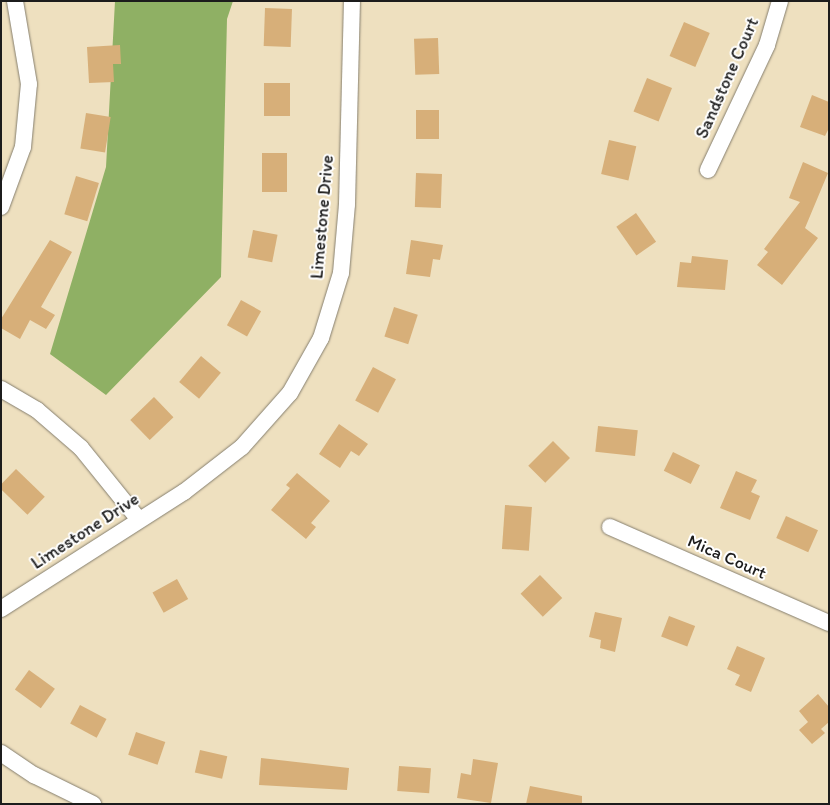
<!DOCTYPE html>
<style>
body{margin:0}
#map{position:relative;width:830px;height:805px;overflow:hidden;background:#eee0bf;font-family:Itim,sans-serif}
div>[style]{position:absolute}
.forest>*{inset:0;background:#8fb064}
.building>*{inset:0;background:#d7af79;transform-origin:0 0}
.roads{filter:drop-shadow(0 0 1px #857e6e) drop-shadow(0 0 1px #857e6e)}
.street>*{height:16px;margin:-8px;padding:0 8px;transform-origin:8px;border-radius:8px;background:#fff}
span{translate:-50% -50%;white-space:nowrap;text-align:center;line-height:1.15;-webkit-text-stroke:4px #fff;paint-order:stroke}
.street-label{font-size:18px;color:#1c1c1c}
.frame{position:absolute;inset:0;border:2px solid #1c1c1c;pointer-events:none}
</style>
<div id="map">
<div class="forest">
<div style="clip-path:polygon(115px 1px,233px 1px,227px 19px,221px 277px,106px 395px,50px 354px,106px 167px)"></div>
</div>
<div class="building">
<div style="left:265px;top:8px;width:27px;height:38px;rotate:2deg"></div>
<div style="left:684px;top:22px;width:28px;height:37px;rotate:23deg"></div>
<div style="left:438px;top:38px;width:36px;height:24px;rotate:88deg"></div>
<div style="clip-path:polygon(120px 45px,121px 64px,113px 64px,114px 82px,89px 83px,87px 47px)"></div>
<div style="left:647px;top:78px;width:27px;height:36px;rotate:22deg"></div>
<div style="left:264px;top:83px;width:26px;height:33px"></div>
<div style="clip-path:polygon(812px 95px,829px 102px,829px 128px,825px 136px,800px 127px)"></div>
<div style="left:416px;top:110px;width:23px;height:29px"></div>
<div style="left:86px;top:113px;width:25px;height:36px;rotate:9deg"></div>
<div style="left:609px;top:140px;width:28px;height:35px;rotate:13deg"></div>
<div style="left:262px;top:153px;width:25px;height:39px"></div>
<div style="clip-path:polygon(803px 162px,828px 173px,805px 228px,818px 238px,782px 285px,757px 265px,768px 252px,764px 249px,800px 202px,789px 198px)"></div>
<div style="left:416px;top:173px;width:26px;height:34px;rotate:2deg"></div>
<div style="left:76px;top:176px;width:24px;height:40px;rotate:17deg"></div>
<div style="left:636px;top:213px;width:35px;height:24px;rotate:55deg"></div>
<div style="left:253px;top:230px;width:25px;height:28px;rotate:11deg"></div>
<div style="clip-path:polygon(50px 240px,72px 252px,41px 307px,55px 315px,46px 329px,30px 320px,20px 339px,1px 328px,1px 319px)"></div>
<div style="clip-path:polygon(411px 240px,443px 245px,440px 260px,433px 259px,430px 277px,406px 274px)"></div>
<div style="clip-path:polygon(692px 256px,728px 260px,725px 290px,677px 287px,680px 262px,691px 263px)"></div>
<div style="left:241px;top:300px;width:23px;height:29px;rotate:29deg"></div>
<div style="left:394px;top:307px;width:25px;height:31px;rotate:18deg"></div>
<div style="left:201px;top:356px;width:26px;height:34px;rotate:40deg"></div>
<div style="left:373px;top:367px;width:26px;height:38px;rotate:28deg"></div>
<div style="left:154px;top:397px;width:28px;height:33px;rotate:46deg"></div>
<div style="clip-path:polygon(339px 424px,368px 444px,359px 456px,351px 451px,340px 468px,319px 454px)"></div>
<div style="left:598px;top:426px;width:40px;height:26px;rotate:6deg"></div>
<div style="left:553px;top:441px;width:24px;height:35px;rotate:45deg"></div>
<div style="left:673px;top:452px;width:30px;height:21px;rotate:26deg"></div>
<div style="left:16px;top:469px;width:40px;height:25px;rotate:44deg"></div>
<div style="clip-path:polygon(736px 471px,757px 480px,751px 492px,760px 496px,750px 520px,720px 508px)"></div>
<div style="clip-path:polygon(297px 473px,330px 501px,311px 523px,316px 527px,306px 539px,271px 510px,290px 488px,286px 485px)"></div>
<div style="left:505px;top:505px;width:27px;height:44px;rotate:4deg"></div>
<div style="left:786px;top:516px;width:35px;height:24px;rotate:24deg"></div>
<div style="left:540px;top:575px;width:32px;height:27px;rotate:46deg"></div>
<div style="left:177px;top:579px;width:23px;height:28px;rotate:61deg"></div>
<div style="clip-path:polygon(595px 612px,622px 618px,615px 652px,600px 648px,601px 640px,589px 637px)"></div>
<div style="left:669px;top:616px;width:28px;height:22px;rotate:21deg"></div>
<div style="clip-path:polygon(737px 646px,765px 658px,751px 692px,735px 685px,740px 675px,727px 669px)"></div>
<div style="left:29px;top:670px;width:32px;height:24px;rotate:36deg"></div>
<div style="clip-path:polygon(818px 694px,829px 707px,829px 722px,821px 729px,825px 733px,812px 744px,799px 730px,808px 722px,799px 711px)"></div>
<div style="left:80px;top:705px;width:30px;height:21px;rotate:28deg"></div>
<div style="left:136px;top:732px;width:31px;height:24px;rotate:19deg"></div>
<div style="left:200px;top:750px;width:28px;height:23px;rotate:13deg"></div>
<div style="clip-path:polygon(261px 758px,349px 768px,347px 790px,259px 785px)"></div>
<div style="clip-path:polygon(473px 759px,498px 763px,491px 803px,457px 798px,461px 773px,471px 775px)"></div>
<div style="left:399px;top:766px;width:32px;height:25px;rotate:4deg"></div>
<div style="clip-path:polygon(530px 786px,582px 796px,582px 804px,526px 804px)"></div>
</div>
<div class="roads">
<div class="street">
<div style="left:708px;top:170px;width:138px;rotate:-64.7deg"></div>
<div style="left:767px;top:45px;width:46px;rotate:-73.5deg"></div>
<div style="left:1px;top:207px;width:64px;rotate:-69.9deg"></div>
<div style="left:23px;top:147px;width:63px;rotate:-84.6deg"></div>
<div style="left:29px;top:84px;width:84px;rotate:-99.6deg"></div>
<div style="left:1px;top:389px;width:42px;rotate:30.3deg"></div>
<div style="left:37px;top:410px;width:58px;rotate:40.8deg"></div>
<div style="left:81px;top:448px;width:92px;rotate:51.1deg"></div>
<div style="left:610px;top:527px;width:239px;rotate:23.7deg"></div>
<div style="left:1px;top:609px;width:217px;rotate:-32.6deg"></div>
<div style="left:184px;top:492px;width:73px;rotate:-37.8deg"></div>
<div style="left:242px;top:447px;width:72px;rotate:-48.4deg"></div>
<div style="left:290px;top:393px;width:63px;rotate:-60.6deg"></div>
<div style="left:321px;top:338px;width:68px;rotate:-72.9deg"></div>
<div style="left:341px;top:273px;width:69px;rotate:-85deg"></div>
<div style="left:347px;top:204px;width:203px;rotate:-88.6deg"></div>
<div style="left:1px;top:753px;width:40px;rotate:34deg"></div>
<div style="left:34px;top:775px;width:66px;rotate:26.2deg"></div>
</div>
</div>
<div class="street-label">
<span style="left:727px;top:78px;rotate:-66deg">Sandstone Court</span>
<span style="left:322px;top:217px;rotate:-85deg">Limestone Drive</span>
<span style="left:85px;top:531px;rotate:-33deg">Limestone Drive</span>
<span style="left:727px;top:557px;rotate:24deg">Mica Court</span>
</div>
<div class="frame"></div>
</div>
